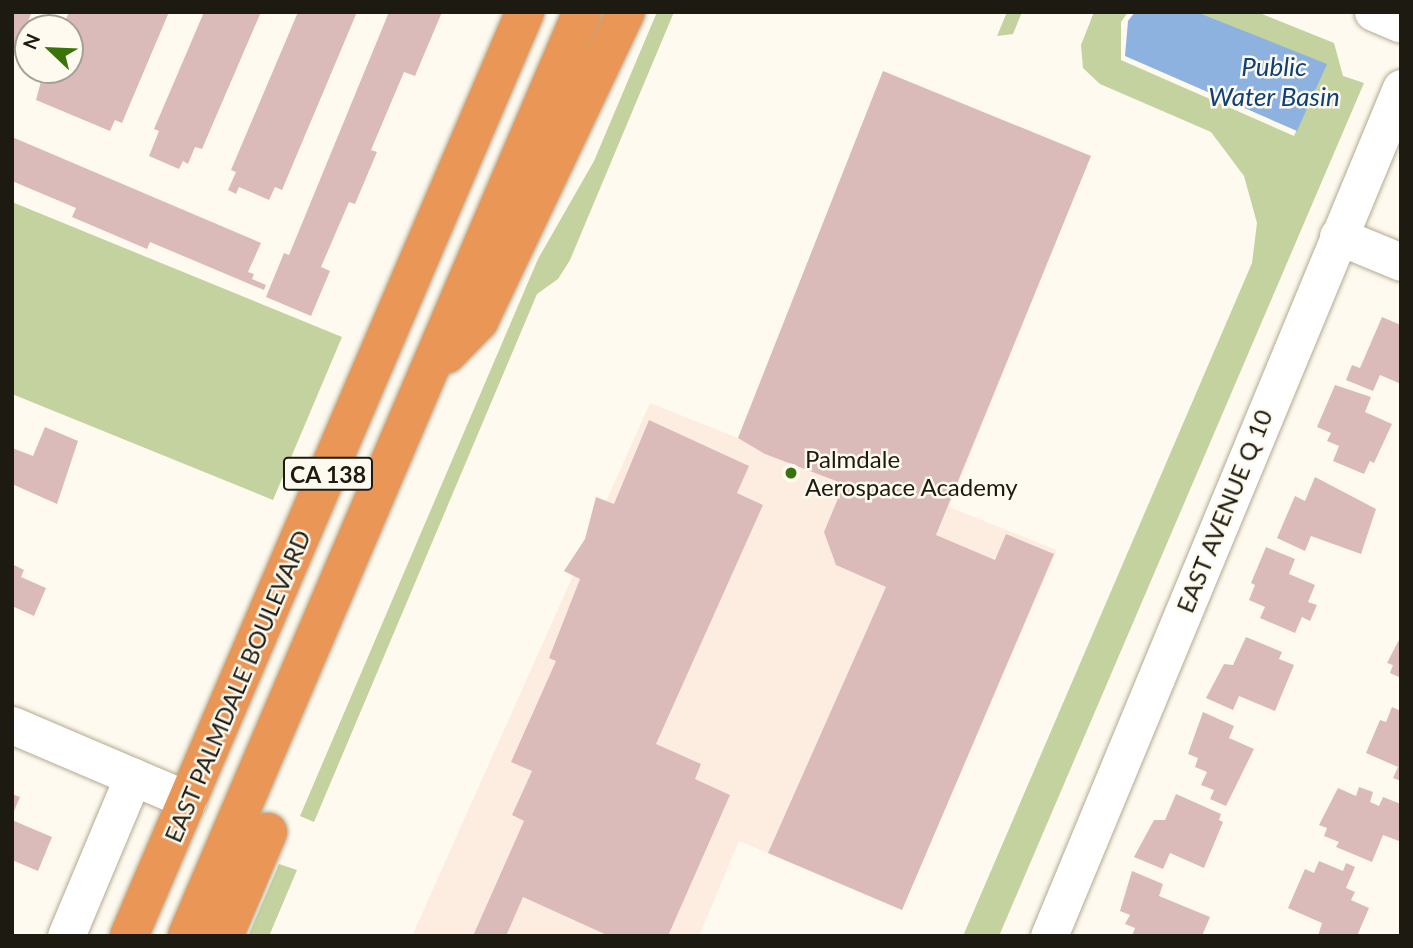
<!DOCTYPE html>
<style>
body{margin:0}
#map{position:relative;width:1413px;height:948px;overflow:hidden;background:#fefaef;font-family:Lato,sans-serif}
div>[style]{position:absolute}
.education>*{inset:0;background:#fdede0}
.green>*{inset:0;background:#c3d29e}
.water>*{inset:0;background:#8db2e0}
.building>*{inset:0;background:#dabbb9}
.roads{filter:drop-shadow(0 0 2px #b3aa91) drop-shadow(0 0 2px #b3aa91)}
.minor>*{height:37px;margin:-18.5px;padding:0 18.5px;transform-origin:18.5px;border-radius:18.5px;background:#fff}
.highway>*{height:38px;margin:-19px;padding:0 19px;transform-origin:19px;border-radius:19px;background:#ea9656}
.dots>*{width:19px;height:19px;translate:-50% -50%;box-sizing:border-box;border:4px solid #fefaef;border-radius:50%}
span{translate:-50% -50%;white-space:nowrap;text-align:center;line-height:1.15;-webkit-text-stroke:5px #fefaef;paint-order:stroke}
.shield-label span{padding:2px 5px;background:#fefaef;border:2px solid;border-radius:5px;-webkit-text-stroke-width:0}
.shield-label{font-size:23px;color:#1d1a11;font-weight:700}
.poi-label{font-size:24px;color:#1d1a11}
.left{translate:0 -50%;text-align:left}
.street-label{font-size:24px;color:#1d1a11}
.water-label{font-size:26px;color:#0f4179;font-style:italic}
.frame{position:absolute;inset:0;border:14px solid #1d1a11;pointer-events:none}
.north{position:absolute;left:14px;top:14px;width:70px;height:70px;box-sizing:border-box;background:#fefaef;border:2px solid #a4a096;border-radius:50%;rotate:293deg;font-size:19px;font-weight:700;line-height:28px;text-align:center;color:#1d1a11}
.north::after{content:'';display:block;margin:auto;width:24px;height:32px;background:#387408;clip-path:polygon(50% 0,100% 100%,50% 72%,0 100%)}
</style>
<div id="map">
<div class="education">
<div style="clip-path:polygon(883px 71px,1091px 156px,949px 507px,1057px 550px,902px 910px,739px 841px,699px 936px,412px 936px,650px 403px,738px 438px)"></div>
</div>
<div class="green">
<div style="clip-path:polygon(657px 12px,674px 12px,570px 260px,558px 279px,537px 294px,314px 822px,300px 816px,538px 259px,594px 161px)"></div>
<div style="clip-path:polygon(1007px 12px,1022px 12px,1013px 34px,997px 36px)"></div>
<div style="clip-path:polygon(1094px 12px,1128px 12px,1121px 22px,1121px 60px,1294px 136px,1325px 64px,1197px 12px,1257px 12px,1334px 43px,1343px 76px,1364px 83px,999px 936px,963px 936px,1252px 263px,1257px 223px,1244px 176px,1211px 132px,1100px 84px,1083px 68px,1081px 45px)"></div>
<div style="clip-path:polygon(12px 202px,342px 337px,273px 500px,12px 394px)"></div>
<div style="clip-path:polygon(279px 864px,297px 870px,269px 936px,248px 936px)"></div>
</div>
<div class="water">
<div style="clip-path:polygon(1135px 12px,1197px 12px,1327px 64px,1297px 131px,1125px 56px,1128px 21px)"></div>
</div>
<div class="building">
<div style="clip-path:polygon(12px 12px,32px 12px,12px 58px)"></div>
<div style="clip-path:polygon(69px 12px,169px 12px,122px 123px,115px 120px,110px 131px,36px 100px,44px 70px,70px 70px,70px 28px,62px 28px)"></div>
<div style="clip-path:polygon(204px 12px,261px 12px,202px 149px,195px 147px,188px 164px,183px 161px,179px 169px,149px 156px,159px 131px,154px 129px)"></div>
<div style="clip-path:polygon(298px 12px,357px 12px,282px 190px,275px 187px,269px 200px,239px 187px,236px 194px,228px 190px,236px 172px,231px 170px)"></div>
<div style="clip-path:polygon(389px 12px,442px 12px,415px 76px,404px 72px,371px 150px,377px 152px,355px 204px,349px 202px,321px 267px,330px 271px,311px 316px,266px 297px,284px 253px,289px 255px)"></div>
<div style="clip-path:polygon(883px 71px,1091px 156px,936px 535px,995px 560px,1006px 534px,1054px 554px,902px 910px,768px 853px,886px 587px,836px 565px,824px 532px,844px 484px,765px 454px,738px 438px)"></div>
<div style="clip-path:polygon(12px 137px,261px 243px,248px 272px,254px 274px,252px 279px,266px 285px,264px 290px,150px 242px,147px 249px,72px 217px,76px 208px,12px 181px)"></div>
<div style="clip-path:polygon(1382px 317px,1401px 325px,1401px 384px,1380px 375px,1373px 391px,1346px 380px,1352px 365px,1360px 368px)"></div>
<div style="clip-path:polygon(1335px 385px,1371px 397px,1365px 412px,1392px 424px,1374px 463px,1370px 461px,1364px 474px,1333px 461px,1339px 446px,1327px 441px,1331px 433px,1317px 427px)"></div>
<div style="clip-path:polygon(649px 420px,749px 466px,737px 493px,763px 505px,656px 744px,701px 764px,695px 779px,730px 795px,668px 936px,609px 936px,523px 897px,506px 936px,473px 936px,524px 821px,512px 815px,532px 771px,511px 762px,556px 661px,549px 658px,580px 579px,564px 571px,585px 539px,596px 497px,614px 504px)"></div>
<div style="clip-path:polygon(45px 427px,78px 441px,57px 504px,12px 484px,12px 448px,33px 456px)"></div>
<div style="clip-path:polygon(1315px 477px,1376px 509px,1361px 554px,1311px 536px,1305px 551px,1277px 538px,1295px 496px,1305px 501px)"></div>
<div style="clip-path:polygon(1266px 547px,1295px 559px,1289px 574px,1315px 585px,1308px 602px,1317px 605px,1310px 621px,1302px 617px,1295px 633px,1260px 618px,1265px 607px,1249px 600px,1255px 585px,1251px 583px)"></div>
<div style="clip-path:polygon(12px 564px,24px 570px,21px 577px,46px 588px,34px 616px,12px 606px)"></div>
<div style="clip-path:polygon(1401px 636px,1401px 678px,1390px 673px,1393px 665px,1387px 663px)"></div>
<div style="clip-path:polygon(1246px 637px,1282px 652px,1279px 659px,1294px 665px,1275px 711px,1239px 696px,1233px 710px,1206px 698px,1224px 664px,1233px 665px)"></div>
<div style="clip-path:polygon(1392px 707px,1401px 711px,1401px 781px,1393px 778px,1398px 767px,1366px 753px,1380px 720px,1386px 722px)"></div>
<div style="clip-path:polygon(1203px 712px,1234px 726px,1229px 738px,1254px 749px,1226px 806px,1210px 799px,1214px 790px,1201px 785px,1207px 772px,1195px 767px,1198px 758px,1188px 754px)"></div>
<div style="clip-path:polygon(1359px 787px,1373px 792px,1370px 802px,1379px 806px,1383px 797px,1401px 804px,1399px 841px,1383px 835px,1372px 862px,1336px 847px,1339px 842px,1324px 836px,1327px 828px,1319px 825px,1338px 788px,1356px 796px)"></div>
<div style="clip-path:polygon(12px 794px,20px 797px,12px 816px)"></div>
<div style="clip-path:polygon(1176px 794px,1221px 814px,1219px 820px,1223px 822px,1204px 868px,1170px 853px,1163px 869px,1134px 857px,1154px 820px,1165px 820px)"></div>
<div style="clip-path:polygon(12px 820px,52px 837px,38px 871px,12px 860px)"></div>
<div style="clip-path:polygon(1319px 861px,1343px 871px,1346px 863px,1355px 867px,1346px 888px,1355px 892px,1351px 900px,1369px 908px,1357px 936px,1318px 936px,1322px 923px,1288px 908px,1305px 869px,1314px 873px)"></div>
<div style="clip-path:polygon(1132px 871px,1163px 884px,1159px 896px,1210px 917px,1202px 936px,1132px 936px,1135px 928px,1125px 924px,1130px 915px,1120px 911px)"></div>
</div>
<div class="roads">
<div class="minor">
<div style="left:1373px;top:12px;width:30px;rotate:23deg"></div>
<div style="left:1338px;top:236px;width:68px;rotate:22.4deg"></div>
<div style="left:12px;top:725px;width:191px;rotate:23.1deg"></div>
<div style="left:66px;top:936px;width:173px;rotate:-67.2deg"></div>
<div style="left:1049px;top:936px;width:918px;rotate:-67.46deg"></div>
</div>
<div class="highway">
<div style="left:447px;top:354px;width:46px;rotate:-45.9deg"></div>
<div style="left:479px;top:321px;width:342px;rotate:-64.6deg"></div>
<div style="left:129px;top:936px;width:1005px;rotate:-66.8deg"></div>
<div style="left:187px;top:936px;width:1005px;rotate:-66.85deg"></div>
<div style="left:224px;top:936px;width:113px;rotate:-67.1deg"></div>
</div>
</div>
<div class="dots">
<div style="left:791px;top:473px;background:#387408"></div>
</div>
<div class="shield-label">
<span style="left:328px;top:474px">CA 138</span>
</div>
<div class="poi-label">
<span class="left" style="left:805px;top:473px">Palmdale<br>Aerospace Academy</span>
</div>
<div class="street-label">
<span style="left:1224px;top:511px;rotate:-68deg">EAST AVENUE Q 10</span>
<span style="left:237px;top:686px;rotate:-67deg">EAST PALMDALE BOULEVARD</span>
</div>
<div class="water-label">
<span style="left:1274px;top:82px">Public<br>Water Basin</span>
</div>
<div class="frame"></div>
<div class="north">N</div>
</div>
